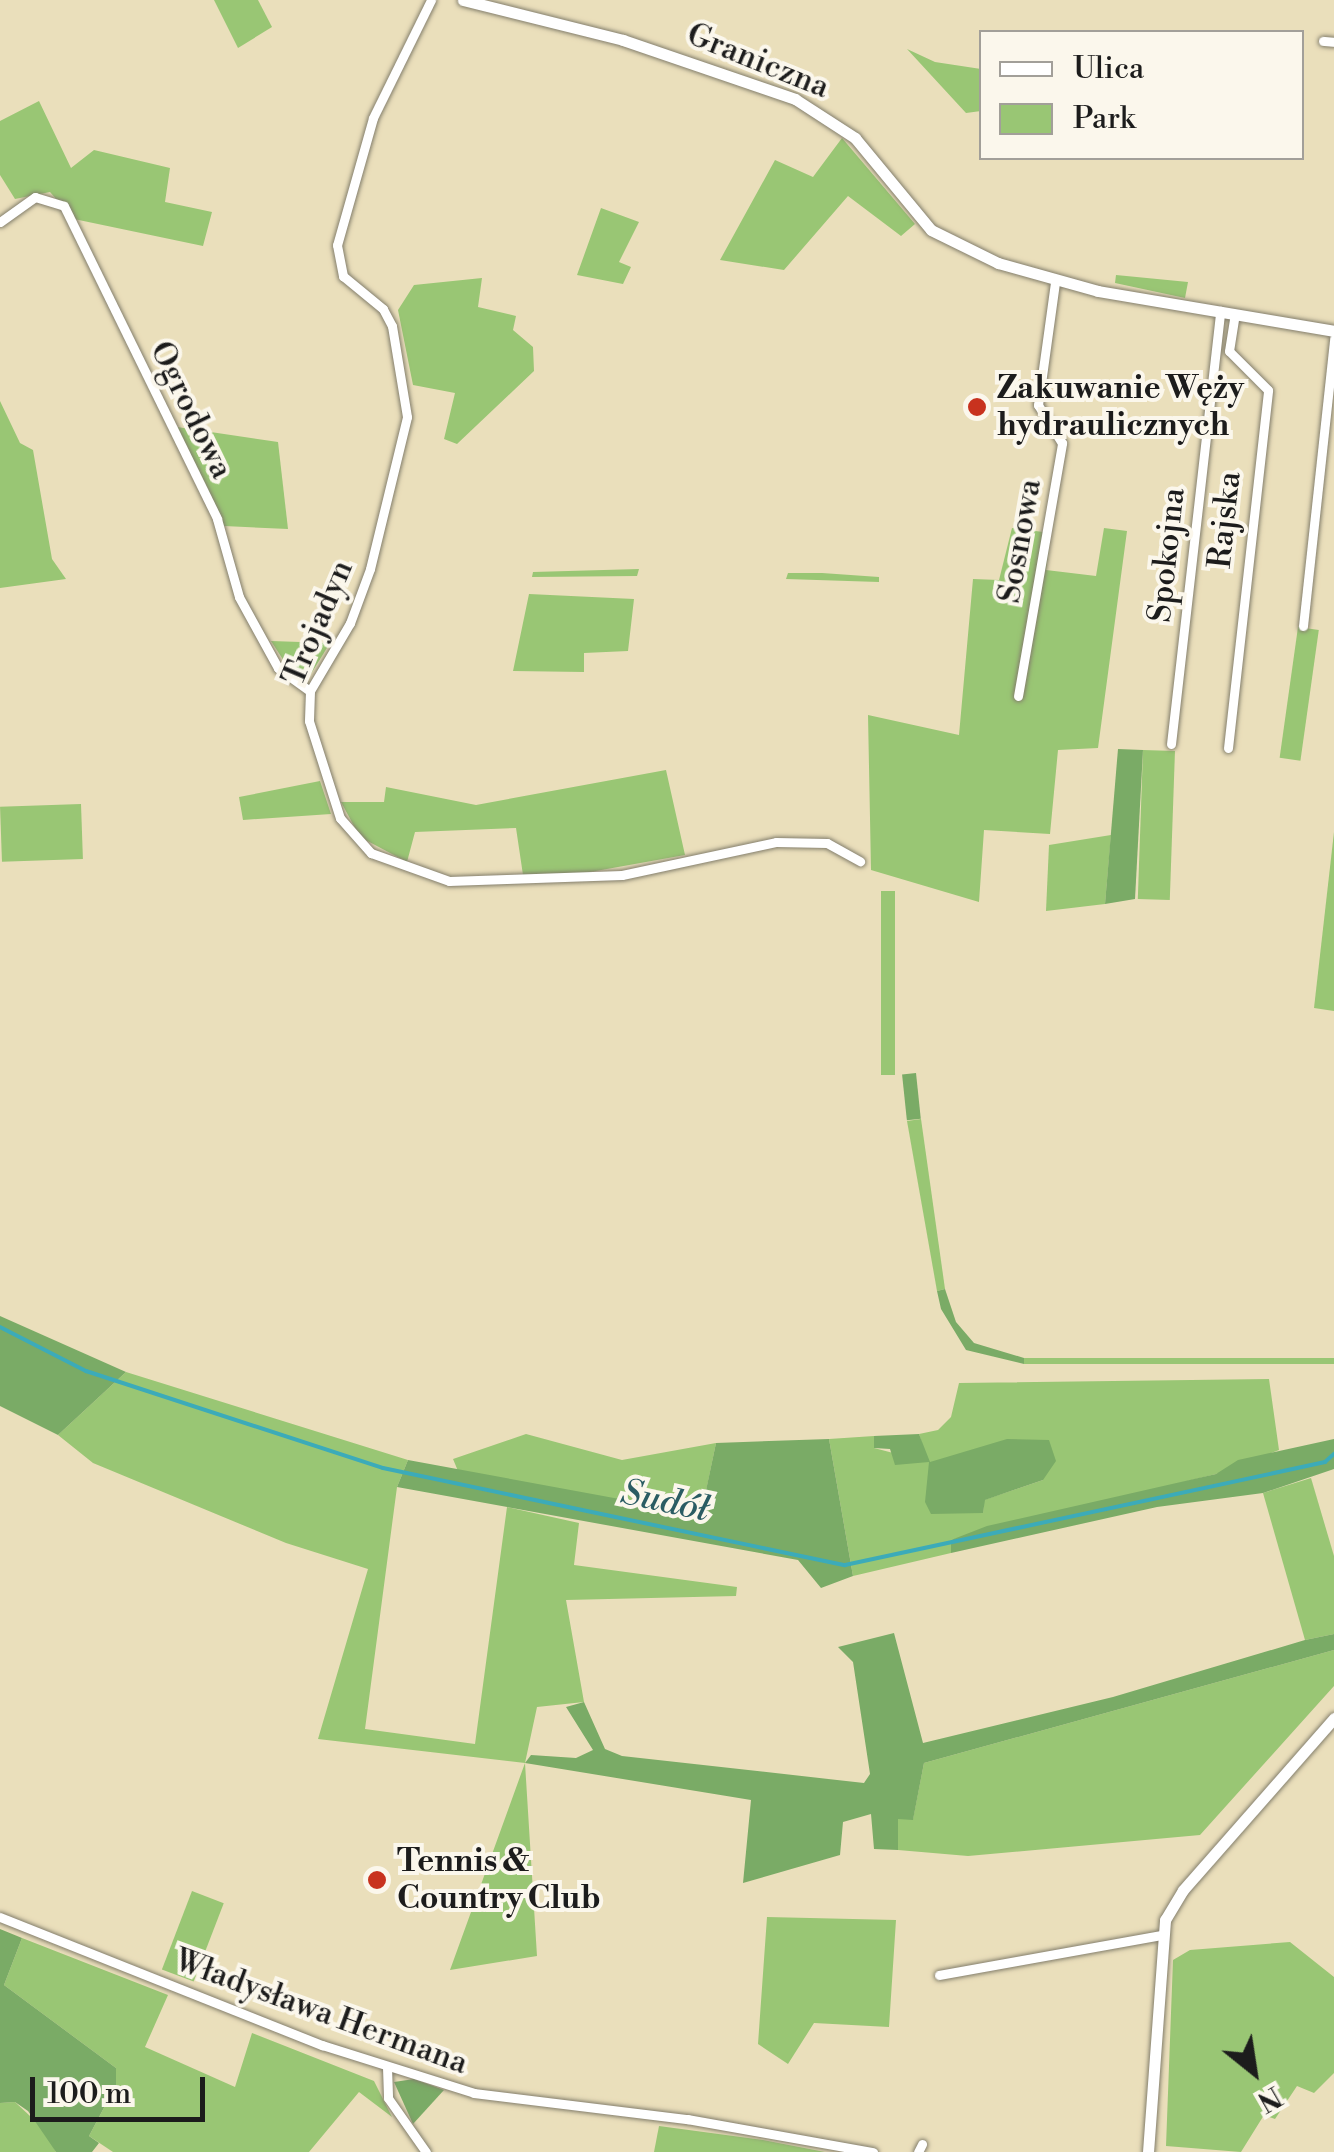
<!DOCTYPE html>
<meta charset="utf-8">
<style>
body{margin:0}
#map{position:relative;width:1334px;height:2152px;overflow:hidden;background:#eadfbb;font-family:"Libre Bodoni",serif}
div>[style]{position:absolute}
.green>*{inset:0;background:#99c674;transform-origin:0 0}
.forest>*{inset:0;background:#7aab66;transform-origin:0 0}
.stream>*{height:4px;margin:-2px;padding:0 2px;transform-origin:2px;border-radius:2px;background:#3cabb9}
.roads{filter:drop-shadow(0 0 2px #837e6c) drop-shadow(0 0 2px #837e6c)}
.minor>*{height:9px;margin:-4.5px;padding:0 4.5px;transform-origin:4.5px;border-radius:4.5px;background:#fff}
.tertiary>*{height:11px;margin:-5.5px;padding:0 5.5px;transform-origin:5.5px;border-radius:5.5px;background:#fff}
.dots>*{width:28px;height:28px;translate:-50% -50%;box-sizing:border-box;border:5px solid #fbf7ec;border-radius:50%}
span{translate:-50% -50%;white-space:nowrap;text-align:center;line-height:1.15;-webkit-text-stroke:8px #fbf7ec;paint-order:stroke}
.street-label{font-size:32px;color:#1c1c1c}
.poi-label{font-size:32px;color:#1c1c1c;font-weight:700}
.left{translate:0 -50%;text-align:left}
.water-label{font-size:35px;color:#2a5c63;font-style:italic}
.legend{position:absolute;left:979px;top:30px;width:325px;height:130px;box-sizing:border-box;background:#fbf7ec;border:2px solid #a29f99;margin:0;padding:12px 18px;list-style:none;font-size:30px;color:#1c1c1c}
.legend li{display:flex;align-items:center;gap:20px;height:50px}
.legend b{width:50px;border:2px solid #a29f99}
.north{position:absolute;left:1204px;top:2022px;width:100px;height:100px;-webkit-text-stroke:8px #fbf7ec;paint-order:stroke;rotate:150deg;font-size:28px;font-weight:700;line-height:40px;text-align:center;color:#1c1c1c}
.north::after{content:'';display:block;margin:auto;width:35px;height:45px;background:#1c1c1c;clip-path:polygon(50% 0,100% 100%,50% 72%,0 100%)}
.scale{position:absolute;left:30px;top:2077px;width:175px;height:45px;box-sizing:border-box;border:5px solid #1c1c1c;border-top:0;padding-left:12px;font-size:30px;line-height:35px;white-space:nowrap;color:#1c1c1c;-webkit-text-stroke:8px #fbf7ec;paint-order:stroke}
</style>
<div id="map">
<div class="green">
<div style="clip-path:polygon(214px 0,258px 0,272px 27px,238px 48px)"></div>
<div style="clip-path:polygon(907px 49px,935px 62px,981px 69px,981px 111px,966px 113px)"></div>
<div style="clip-path:polygon(39px 101px,71px 168px,94px 150px,170px 168px,165px 202px,212px 212px,203px 246px,74px 219px,50px 192px,15px 199px,0 175px,0 121px)"></div>
<div style="clip-path:polygon(842px 138px,915px 224px,901px 236px,848px 196px,784px 270px,720px 260px,775px 160px,813px 177px)"></div>
<div style="clip-path:polygon(601px 208px,639px 222px,619px 262px,631px 267px,623px 284px,577px 275px)"></div>
<div style="clip-path:polygon(1116px 275px,1188px 282px,1185px 298px,1115px 283px)"></div>
<div style="clip-path:polygon(482px 278px,478px 307px,516px 316px,513px 330px,533px 347px,534px 371px,457px 444px,444px 439px,455px 393px,413px 385px,398px 310px,414px 285px)"></div>
<div style="clip-path:polygon(0 401px,20px 443px,33px 450px,52px 559px,66px 579px,0 588px)"></div>
<div style="clip-path:polygon(177px 427px,278px 442px,288px 529px,224px 526px)"></div>
<div style="clip-path:polygon(1012px 528px,1051px 533px,1046px 570px,1096px 576px,1104px 528px,1127px 531px,1098px 748px,1058px 750px,1050px 834px,984px 830px,979px 902px,871px 870px,868px 715px,959px 735px,973px 579px,999px 580px)"></div>
<div style="clip-path:polygon(639px 569px,637px 576px,532px 577px,533px 572px)"></div>
<div style="clip-path:polygon(788px 573px,822px 573px,879px 577px,879px 582px,786px 579px)"></div>
<div style="clip-path:polygon(529px 594px,634px 599px,628px 651px,584px 653px,584px 672px,513px 671px)"></div>
<div style="left:1298px;top:627px;width:21px;height:132px;rotate:8deg"></div>
<div style="clip-path:polygon(271px 641px,330px 643px,306px 682px,293px 675px)"></div>
<div style="left:1143px;top:750px;width:32px;height:149px;rotate:2deg"></div>
<div style="clip-path:polygon(666px 770px,685px 855px,579px 874px,523px 875px,516px 828px,415px 832px,407px 862px,360px 837px,341px 802px,384px 802px,386px 787px,476px 805px)"></div>
<div style="clip-path:polygon(320px 781px,331px 814px,243px 820px,239px 797px)"></div>
<div style="left:81px;top:804px;width:55px;height:81px;rotate:88deg"></div>
<div style="clip-path:polygon(1334px 832px,1334px 1011px,1314px 1008px)"></div>
<div style="clip-path:polygon(1111px 835px,1105px 904px,1046px 911px,1049px 845px)"></div>
<div style="left:881px;top:891px;width:14px;height:184px"></div>
<div style="clip-path:polygon(921px 1119px,945px 1289px,937px 1291px,907px 1121px)"></div>
<div style="left:1024px;top:1358px;width:310px;height:6px"></div>
<div style="clip-path:polygon(126px 1372px,408px 1460px,397px 1487px,365px 1729px,475px 1744px,507px 1507px,579px 1523px,574px 1565px,737px 1587px,736px 1596px,566px 1600px,584px 1702px,537px 1707px,525px 1763px,537px 1956px,450px 1970px,525px 1763px,318px 1739px,368px 1569px,286px 1543px,93px 1463px,58px 1435px)"></div>
<div style="clip-path:polygon(evenodd,1269px 1379px,1279px 1450px,1216px 1474px,951px 1540px,951px 1553px,853px 1576px,829px 1439px,874px 1436px,874px 1448px,928px 1462px,919px 1434px,938px 1430px,951px 1417px,959px 1383px,1269px 1379px,929px 1462px,1043px 1480px,984px 1500px,983px 1513px,929px 1462px)"></div>
<div style="clip-path:polygon(526px 1434px,622px 1460px,716px 1443px,701px 1515px,458px 1471px,453px 1459px)"></div>
<div style="clip-path:polygon(1311px 1478px,1334px 1556px,1334px 1634px,1305px 1640px,1263px 1493px)"></div>
<div style="clip-path:polygon(1334px 1650px,1334px 1686px,1200px 1835px,968px 1856px,898px 1850px,898px 1818px,913px 1819px,924px 1763px)"></div>
<div style="left:192px;top:1891px;width:34px;height:84px;rotate:21deg"></div>
<div style="clip-path:polygon(767px 1917px,896px 1920px,889px 2027px,814px 2023px,788px 2064px,758px 2044px)"></div>
<div style="clip-path:polygon(22px 1938px,168px 1995px,145px 2047px,235px 2087px,252px 2033px,374px 2081px,392px 2117px,359px 2092px,309px 2152px,113px 2152px,89px 2136px,116px 2085px,116px 2068px,4px 1985px)"></div>
<div style="clip-path:polygon(1290px 1942px,1334px 1977px,1334px 2073px,1314px 2093px,1297px 2086px,1275px 2119px,1264px 2115px,1241px 2152px,1166px 2146px,1173px 1960px,1190px 1950px)"></div>
<div style="clip-path:polygon(15px 2102px,45px 2130px,56px 2152px,0 2152px,0 2103px)"></div>
<div style="clip-path:polygon(659px 2126px,763px 2140px,825px 2152px,654px 2152px)"></div>
</div>
<div class="forest">
<div style="clip-path:polygon(1118px 749px,1143px 750px,1135px 899px,1105px 904px)"></div>
<div style="left:916px;top:1073px;width:46px;height:14px;rotate:84deg"></div>
<div style="clip-path:polygon(945px 1289px,956px 1322px,974px 1343px,1024px 1358px,1024px 1364px,966px 1350px,941px 1309px,937px 1291px)"></div>
<div style="clip-path:polygon(0 1316px,126px 1372px,58px 1435px,0 1406px)"></div>
<div style="clip-path:polygon(919px 1434px,930px 1462px,1007px 1439px,1049px 1440px,1056px 1461px,1043px 1480px,985px 1500px,983px 1513px,931px 1514px,925px 1502px,929px 1462px,895px 1465px,890px 1449px,874px 1448px,874px 1436px)"></div>
<div style="clip-path:polygon(829px 1439px,853px 1576px,821px 1588px,798px 1560px,397px 1487px,408px 1460px,701px 1514px,716px 1443px)"></div>
<div style="clip-path:polygon(1334px 1439px,1334px 1469px,1263px 1493px,1157px 1507px,951px 1553px,951px 1540px,987px 1526px,1216px 1474px,1238px 1460px)"></div>
<div style="clip-path:polygon(894px 1633px,923px 1743px,1113px 1697px,1305px 1640px,1334px 1634px,1334px 1650px,924px 1763px,913px 1820px,898px 1819px,898px 1850px,874px 1849px,871px 1814px,843px 1822px,840px 1855px,743px 1883px,751px 1800px,525px 1763px,531px 1755px,576px 1758px,593px 1750px,566px 1707px,584px 1702px,605px 1749px,622px 1756px,864px 1783px,870px 1774px,853px 1662px,838px 1647px)"></div>
<div style="clip-path:polygon(0 1929px,22px 1938px,4px 1985px,116px 2068px,116px 2085px,89px 2136px,99px 2143px,92px 2152px,56px 2152px,28px 2111px,15px 2102px,0 2103px)"></div>
<div style="clip-path:polygon(414px 2079px,444px 2090px,413px 2124px,394px 2082px)"></div>
</div>
<div class="stream">
<div style="left:0;top:1327px;width:97px;rotate:27.1deg"></div>
<div style="left:86px;top:1371px;width:312px;rotate:18.1deg"></div>
<div style="left:383px;top:1468px;width:472px;rotate:11.9deg"></div>
<div style="left:845px;top:1565px;width:491px;rotate:-12.1deg"></div>
<div style="left:1325px;top:1462px;width:12px;rotate:-42deg"></div>
</div>
<div class="roads">
<div class="minor">
<div style="left:431px;top:0;width:131px;rotate:116.2deg"></div>
<div style="left:373px;top:118px;width:132px;rotate:105.8deg"></div>
<div style="left:337px;top:245px;width:32px;rotate:79deg"></div>
<div style="left:343px;top:276px;width:52px;rotate:39.5deg"></div>
<div style="left:383px;top:309px;width:19px;rotate:62deg"></div>
<div style="left:392px;top:326px;width:92px;rotate:80.6deg"></div>
<div style="left:407px;top:417px;width:156px;rotate:103.7deg"></div>
<div style="left:370px;top:569px;width:58px;rotate:110.3deg"></div>
<div style="left:350px;top:623px;width:79px;rotate:120.5deg"></div>
<div style="left:310px;top:691px;width:30px;rotate:92deg"></div>
<div style="left:309px;top:721px;width:102px;rotate:72.3deg"></div>
<div style="left:340px;top:818px;width:47px;rotate:48.5deg"></div>
<div style="left:371px;top:853px;width:83px;rotate:19.7deg"></div>
<div style="left:449px;top:881px;width:173px;rotate:-2deg"></div>
<div style="left:622px;top:875px;width:157px;rotate:-12.1deg"></div>
<div style="left:776px;top:842px;width:51px;rotate:1.1deg"></div>
<div style="left:827px;top:843px;width:38px;rotate:29deg"></div>
<div style="left:1323px;top:41px;width:11px;rotate:5deg"></div>
<div style="left:0;top:222px;width:43px;rotate:-35.5deg"></div>
<div style="left:35px;top:197px;width:30px;rotate:17deg"></div>
<div style="left:64px;top:206px;width:348px;rotate:63.9deg"></div>
<div style="left:217px;top:519px;width:81px;rotate:74.2deg"></div>
<div style="left:239px;top:597px;width:81px;rotate:61.2deg"></div>
<div style="left:278px;top:668px;width:39px;rotate:36deg"></div>
<div style="left:1303px;top:626px;width:289px;rotate:-83.8deg"></div>
<div style="left:1018px;top:696px;width:257px;rotate:-80.1deg"></div>
<div style="left:1062px;top:443px;width:45px;rotate:-122.3deg"></div>
<div style="left:1038px;top:405px;width:124px;rotate:-82.1deg"></div>
<div style="left:1171px;top:744px;width:436px;rotate:-83.5deg"></div>
<div style="left:1228px;top:748px;width:360px;rotate:-83.6deg"></div>
<div style="left:1268px;top:390px;width:55px;rotate:-135deg"></div>
<div style="left:1229px;top:351px;width:37px;rotate:-81deg"></div>
<div style="left:0;top:1917px;width:347px;rotate:21.7deg"></div>
<div style="left:322px;top:2045px;width:159px;rotate:17.5deg"></div>
<div style="left:474px;top:2093px;width:215px;rotate:7deg"></div>
<div style="left:687px;top:2119px;width:189px;rotate:10.1deg"></div>
<div style="left:939px;top:1975px;width:227px;rotate:-10.2deg"></div>
<div style="left:387px;top:2067px;width:31px;rotate:88deg"></div>
<div style="left:388px;top:2098px;width:66px;rotate:54.9deg"></div>
<div style="left:918px;top:2152px;width:9px;rotate:-63deg"></div>
</div>
<div class="tertiary">
<div style="left:463px;top:0;width:165px;rotate:14deg"></div>
<div style="left:623px;top:40px;width:182px;rotate:18.9deg"></div>
<div style="left:795px;top:99px;width:72px;rotate:33deg"></div>
<div style="left:855px;top:138px;width:119px;rotate:50.4deg"></div>
<div style="left:931px;top:230px;width:75px;rotate:26.2deg"></div>
<div style="left:998px;top:263px;width:104px;rotate:15.6deg"></div>
<div style="left:1098px;top:291px;width:239px;rotate:9.6deg"></div>
<div style="left:1148px;top:2152px;width:233px;rotate:-85.8deg"></div>
<div style="left:1165px;top:1920px;width:35px;rotate:-59deg"></div>
<div style="left:1183px;top:1890px;width:229px;rotate:-48.7deg"></div>
</div>
</div>
<div class="dots">
<div style="left:977px;top:407px;background:#c8321e"></div>
<div style="left:377px;top:1880px;background:#c8321e"></div>
</div>
<div class="street-label">
<span style="left:758px;top:61px;rotate:22deg">Graniczna</span>
<span style="left:191px;top:410px;rotate:64deg">Ogrodowa</span>
<span style="left:1225px;top:520px;rotate:-84deg">Rajska</span>
<span style="left:1020px;top:541px;rotate:-80deg">Sosnowa</span>
<span style="left:1167px;top:555px;rotate:-84deg">Spokojna</span>
<span style="left:318px;top:623px;rotate:-67deg">Trojadyn</span>
<span style="left:321px;top:2012px;rotate:20deg">Władysława Hermana</span>
</div>
<div class="poi-label">
<span class="left" style="left:997px;top:407px">Zakuwanie Węży<br>hydraulicznych</span>
<span class="left" style="left:397px;top:1880px">Tennis &amp;<br>Country Club</span>
</div>
<div class="water-label">
<span style="left:665px;top:1502px;rotate:12deg">Sudół</span>
</div>
<ul class="legend">
<li><b style="height:12px;background:#fff"></b>Ulica</li>
<li><b style="height:28px;background:#99c674"></b>Park</li>
</ul>
<div class="north">N</div>
<div class="scale">100 m</div>
</div>
